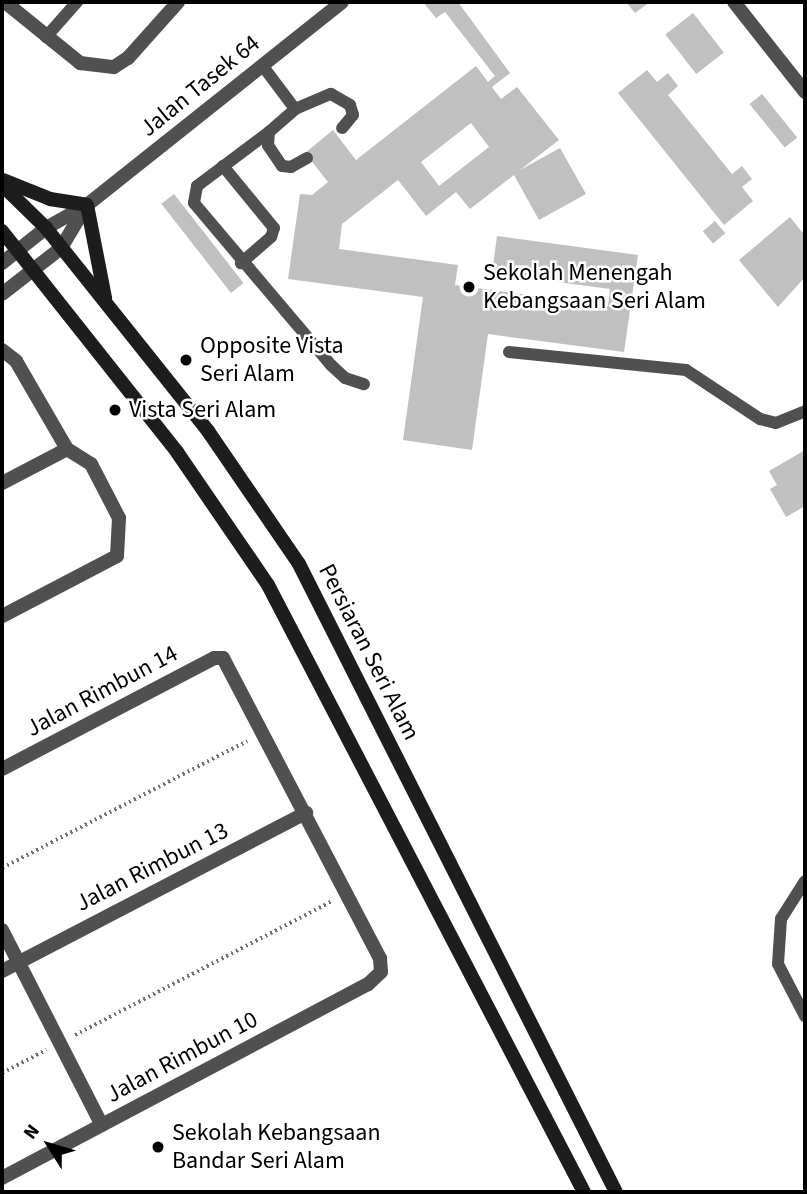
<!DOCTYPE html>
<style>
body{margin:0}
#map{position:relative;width:807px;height:1194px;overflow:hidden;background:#fff;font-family:"Source Sans 3",sans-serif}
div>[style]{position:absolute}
.building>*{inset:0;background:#c0c0c0;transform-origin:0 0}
.path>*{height:3.5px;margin-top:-1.75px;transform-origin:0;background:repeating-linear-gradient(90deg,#727272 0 2px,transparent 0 5.5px)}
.service>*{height:12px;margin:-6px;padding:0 6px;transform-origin:6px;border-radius:6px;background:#505050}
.minor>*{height:14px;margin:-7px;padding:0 7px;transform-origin:7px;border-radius:7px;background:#505050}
.secondary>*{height:14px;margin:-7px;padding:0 7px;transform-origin:7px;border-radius:7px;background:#1d1d1d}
.dots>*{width:19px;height:19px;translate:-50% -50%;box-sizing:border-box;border:4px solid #fff;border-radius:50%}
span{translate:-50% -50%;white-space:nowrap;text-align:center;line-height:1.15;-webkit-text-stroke:5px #fff;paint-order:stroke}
.street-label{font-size:24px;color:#000}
.poi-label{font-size:24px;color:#000}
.left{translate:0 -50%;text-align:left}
.frame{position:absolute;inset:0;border:4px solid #000;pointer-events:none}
.north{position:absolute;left:14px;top:1110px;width:70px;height:70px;-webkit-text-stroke:5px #fff;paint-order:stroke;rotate:307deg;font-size:19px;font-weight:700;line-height:28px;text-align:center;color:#000}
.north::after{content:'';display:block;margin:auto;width:24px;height:32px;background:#000;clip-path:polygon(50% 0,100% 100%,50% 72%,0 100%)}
</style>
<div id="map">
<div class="building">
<div style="clip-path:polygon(evenodd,423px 2px,458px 2px,510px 73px,492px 87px,501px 99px,517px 87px,559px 140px,520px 170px,560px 148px,586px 194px,539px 220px,514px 175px,470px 209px,456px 192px,426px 216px,398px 180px,342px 224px,339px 249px,458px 265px,455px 285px,608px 306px,610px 289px,492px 273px,497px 236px,638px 255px,624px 352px,488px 334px,472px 450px,403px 440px,423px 297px,288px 279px,300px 194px,312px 195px,328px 182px,305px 153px,333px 130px,356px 160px,476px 66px,488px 82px,495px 76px,445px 12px,436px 18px,423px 2px,471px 123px,489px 147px,439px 186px,421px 162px,471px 123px)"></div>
<div style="clip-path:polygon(626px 2px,650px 2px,635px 13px)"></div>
<div style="left:693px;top:13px;width:50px;height:35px;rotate:52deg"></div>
<div style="clip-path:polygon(647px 70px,657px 82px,668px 73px,678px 86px,668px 95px,732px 174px,742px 166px,752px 179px,742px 187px,753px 201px,724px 225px,618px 93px)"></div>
<div style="left:762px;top:94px;width:56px;height:16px;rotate:51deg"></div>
<div style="left:174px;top:194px;width:113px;height:16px;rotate:52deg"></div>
<div style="clip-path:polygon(790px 217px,802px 232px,805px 230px,805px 277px,778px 307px,739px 260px)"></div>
<div style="left:715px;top:221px;width:16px;height:16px;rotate:50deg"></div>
<div style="clip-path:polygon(805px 450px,805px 506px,786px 517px,770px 489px,777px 485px,769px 471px)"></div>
</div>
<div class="path">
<div style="left:2px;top:868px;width:276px;rotate:-27.4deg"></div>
<div style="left:75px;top:1035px;width:290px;rotate:-27.5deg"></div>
<div style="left:2px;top:1073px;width:50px;rotate:-27.6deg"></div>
</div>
<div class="service">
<div style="left:46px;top:37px;width:47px;rotate:-48.5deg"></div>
<div style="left:262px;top:65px;width:55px;rotate:53.1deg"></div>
<div style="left:269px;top:132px;width:90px;rotate:143.1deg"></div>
<div style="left:197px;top:186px;width:17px;rotate:100deg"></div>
<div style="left:194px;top:203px;width:212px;rotate:49.8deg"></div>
<div style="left:331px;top:365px;width:19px;rotate:43deg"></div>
<div style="left:345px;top:378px;width:20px;rotate:18deg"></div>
<div style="left:307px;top:158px;width:18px;rotate:151deg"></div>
<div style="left:291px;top:167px;width:9px;rotate:-174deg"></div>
<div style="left:282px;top:166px;width:25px;rotate:-124deg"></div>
<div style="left:268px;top:145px;width:13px;rotate:-86deg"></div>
<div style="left:269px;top:132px;width:35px;rotate:-41deg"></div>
<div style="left:295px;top:109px;width:39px;rotate:-23deg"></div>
<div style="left:331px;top:94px;width:22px;rotate:30deg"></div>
<div style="left:350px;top:105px;width:10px;rotate:73deg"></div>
<div style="left:353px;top:115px;width:17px;rotate:130deg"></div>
<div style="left:223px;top:166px;width:80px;rotate:50.6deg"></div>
<div style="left:274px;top:228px;width:9px;rotate:108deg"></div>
<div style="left:271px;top:237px;width:40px;rotate:139deg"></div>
<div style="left:509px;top:352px;width:178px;rotate:5.8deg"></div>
<div style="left:686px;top:370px;width:89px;rotate:33.5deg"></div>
<div style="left:760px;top:419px;width:16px;rotate:14deg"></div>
<div style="left:776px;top:423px;width:31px;rotate:-22deg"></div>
<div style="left:805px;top:881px;width:45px;rotate:122.3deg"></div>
<div style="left:781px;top:919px;width:45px;rotate:93.8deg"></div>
<div style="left:778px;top:964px;width:59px;rotate:62.6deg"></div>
</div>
<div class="minor">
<div style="left:5px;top:2px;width:97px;rotate:39.1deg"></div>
<div style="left:80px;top:63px;width:34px;rotate:7deg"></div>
<div style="left:114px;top:67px;width:17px;rotate:-33deg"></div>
<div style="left:128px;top:58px;width:75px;rotate:-48.2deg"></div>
<div style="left:734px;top:2px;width:115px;rotate:51.7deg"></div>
<div style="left:2px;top:263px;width:56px;rotate:-38.5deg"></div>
<div style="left:46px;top:228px;width:47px;rotate:-29.3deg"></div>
<div style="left:87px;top:205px;width:326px;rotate:-38.5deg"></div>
<div style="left:2px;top:294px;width:75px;rotate:-37.9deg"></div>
<div style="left:61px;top:248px;width:49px;rotate:-59.2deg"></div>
<div style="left:2px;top:350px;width:18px;rotate:38deg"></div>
<div style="left:16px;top:361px;width:102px;rotate:59.9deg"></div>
<div style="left:67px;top:449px;width:28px;rotate:32deg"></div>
<div style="left:91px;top:464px;width:61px;rotate:62.6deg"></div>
<div style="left:119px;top:518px;width:38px;rotate:93deg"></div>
<div style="left:117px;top:556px;width:130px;rotate:152.4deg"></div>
<div style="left:2px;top:483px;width:73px;rotate:-27.6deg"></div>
<div style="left:2px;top:769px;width:239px;rotate:-27.6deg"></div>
<div style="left:214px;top:658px;width:9px"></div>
<div style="left:223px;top:658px;width:339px;rotate:62.4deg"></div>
<div style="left:380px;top:958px;width:14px;rotate:86deg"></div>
<div style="left:381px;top:972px;width:18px;rotate:137deg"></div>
<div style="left:368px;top:984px;width:414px;rotate:152.1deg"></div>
<div style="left:2px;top:930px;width:219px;rotate:62.9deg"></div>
<div style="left:2px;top:971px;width:343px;rotate:-27.5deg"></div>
</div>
<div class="secondary">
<div style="left:3px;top:180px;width:51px;rotate:22deg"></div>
<div style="left:50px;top:199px;width:37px;rotate:9deg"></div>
<div style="left:87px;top:205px;width:95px;rotate:79deg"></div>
<div style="left:2px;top:185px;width:62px;rotate:44.3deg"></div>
<div style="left:46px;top:228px;width:260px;rotate:51.4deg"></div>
<div style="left:208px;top:431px;width:161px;rotate:55.6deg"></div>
<div style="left:299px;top:564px;width:703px;rotate:63.22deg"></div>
<div style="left:2px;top:231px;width:282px;rotate:51.6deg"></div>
<div style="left:177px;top:452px;width:161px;rotate:55.6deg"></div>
<div style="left:268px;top:585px;width:684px;rotate:62.5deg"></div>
</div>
<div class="dots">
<div style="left:469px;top:287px;background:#000"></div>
<div style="left:186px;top:360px;background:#000"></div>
<div style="left:115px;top:410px;background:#000"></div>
<div style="left:158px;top:1147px;background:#000"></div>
</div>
<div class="street-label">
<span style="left:200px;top:86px;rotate:-39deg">Jalan Tasek 64</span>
<span style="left:369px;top:652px;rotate:63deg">Persiaran Seri Alam</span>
<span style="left:102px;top:691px;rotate:-28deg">Jalan Rimbun 14</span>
<span style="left:152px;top:867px;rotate:-27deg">Jalan Rimbun 13</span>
<span style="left:182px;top:1057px;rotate:-28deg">Jalan Rimbun 10</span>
</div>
<div class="poi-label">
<span class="left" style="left:483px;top:287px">Sekolah Menengah<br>Kebangsaan Seri Alam</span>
<span class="left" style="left:200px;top:360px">Opposite Vista<br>Seri Alam</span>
<span class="left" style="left:129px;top:410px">Vista Seri Alam</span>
<span class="left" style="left:172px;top:1147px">Sekolah Kebangsaan<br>Bandar Seri Alam</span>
</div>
<div class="frame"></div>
<div class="north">N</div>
</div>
